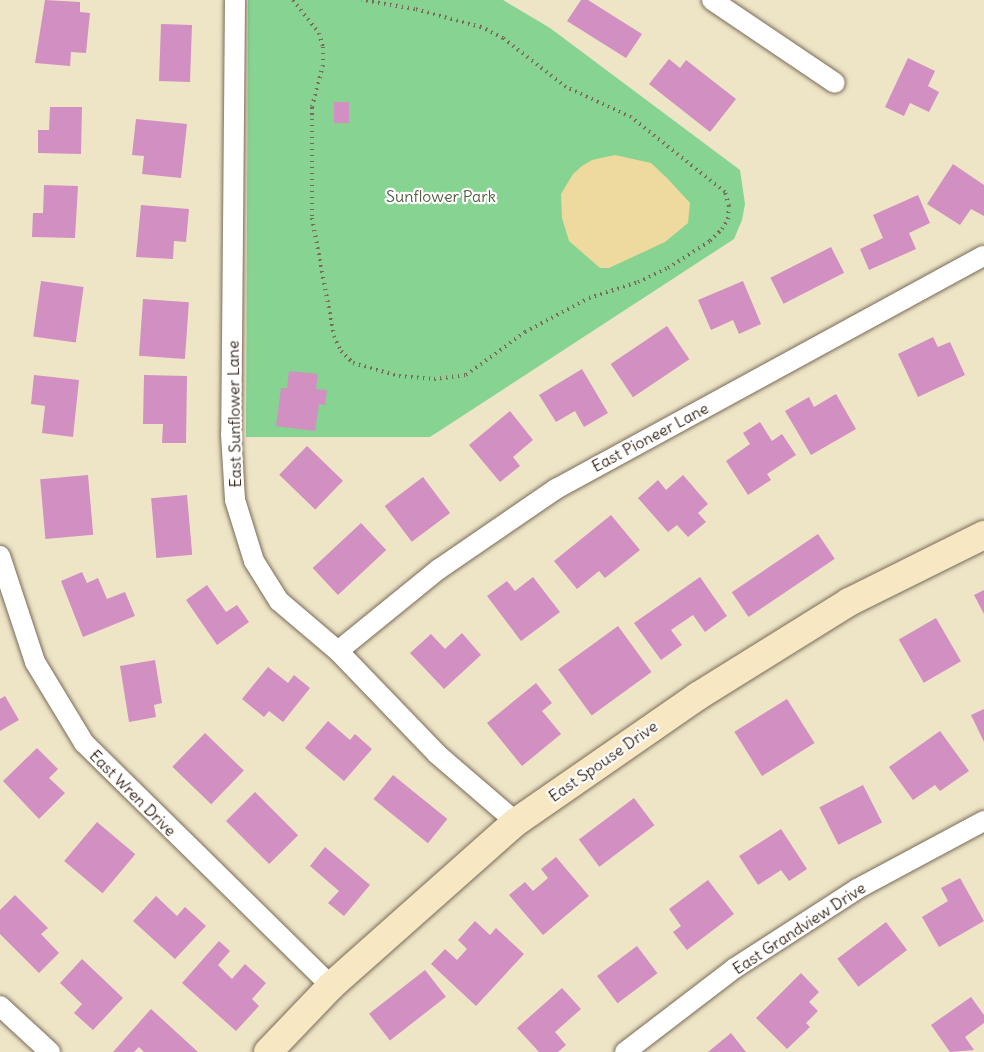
<!DOCTYPE html>
<style>
body{margin:0}
#map{position:relative;width:984px;height:1052px;overflow:hidden;background:#eee5c7;font-family:Delius,sans-serif}
div>[style]{position:absolute}
.green>*{inset:0;background:#87d391}
.sand>*{inset:0;background:#eeda9e}
.building>*{inset:0;background:#d28fc2;transform-origin:0 0}
.path>*{height:4px;margin-top:-2px;transform-origin:0;background:repeating-linear-gradient(90deg,#7a6b59 0 1.5px,transparent 0 6px)}
.roads{filter:drop-shadow(0 0 2px #7a6b59) drop-shadow(0 0 2px #7a6b59)}
.street>*{height:20px;margin:-10px;padding:0 10px;transform-origin:10px;border-radius:10px;background:#fff}
.secondary>*{height:28px;margin:-14px;padding:0 14px;transform-origin:14px;border-radius:14px;background:#f7e8c3}
span{translate:-50% -50%;white-space:nowrap;text-align:center;line-height:1.15;-webkit-text-stroke:4.5px #fff;paint-order:stroke}
.park-label{font-size:16px;color:#525d40}
.street-label{font-size:16px;color:#3b2a1e}
</style>
<div id="map">
<div class="green">
<div style="clip-path:polygon(248px 0,503px 0,550px 28px,740px 170px,745px 204px,742px 220px,734px 239px,430px 437px,246px 437px)"></div>
</div>
<div class="sand">
<div style="clip-path:polygon(615px 155px,651px 163px,667px 178px,690px 203px,688px 223px,665px 242px,609px 268px,600px 268px,569px 241px,562px 218px,561px 194px,573px 174px,582px 166px,592px 160px)"></div>
</div>
<div class="building">
<div style="clip-path:polygon(45px 0,80px 2px,80px 12px,90px 13px,86px 53px,71px 52px,70px 66px,35px 63px)"></div>
<div style="clip-path:polygon(581px 0,588px 0,642px 34px,626px 58px,567px 21px)"></div>
<div style="left:161px;top:24px;width:31px;height:57px;rotate:2deg"></div>
<div style="clip-path:polygon(908px 58px,935px 71px,928px 86px,939px 92px,929px 112px,910px 103px,904px 116px,885px 107px)"></div>
<div style="clip-path:polygon(669px 59px,680px 68px,686px 60px,736px 99px,710px 132px,649px 84px)"></div>
<div style="left:334px;top:102px;width:15px;height:21px"></div>
<div style="clip-path:polygon(50px 107px,82px 107px,81px 154px,38px 153px,38px 130px,49px 130px)"></div>
<div style="clip-path:polygon(136px 119px,187px 124px,181px 178px,142px 174px,144px 156px,132px 155px)"></div>
<div style="clip-path:polygon(953px 164px,984px 185px,984px 216px,971px 209px,960px 225px,927px 204px)"></div>
<div style="clip-path:polygon(44px 185px,78px 186px,75px 238px,32px 237px,33px 213px,43px 213px)"></div>
<div style="clip-path:polygon(918px 195px,930px 223px,909px 233px,916px 249px,869px 270px,860px 249px,883px 238px,873px 215px)"></div>
<div style="clip-path:polygon(141px 205px,189px 209px,186px 242px,174px 241px,173px 259px,136px 257px)"></div>
<div style="left:831px;top:247px;width:29px;height:68px;rotate:63deg"></div>
<div style="left:41px;top:281px;width:43px;height:56px;rotate:8deg"></div>
<div style="clip-path:polygon(743px 281px,761px 324px,739px 334px,733px 320px,711px 330px,698px 300px)"></div>
<div style="left:143px;top:299px;width:46px;height:57px;rotate:4deg"></div>
<div style="left:667px;top:326px;width:40px;height:68px;rotate:56deg"></div>
<div style="clip-path:polygon(933px 337px,938px 347px,950px 342px,965px 375px,918px 397px,898px 354px)"></div>
<div style="clip-path:polygon(582px 369px,608px 413px,584px 427px,575px 411px,556px 422px,539px 395px)"></div>
<div style="clip-path:polygon(289px 371px,318px 374px,316px 389px,327px 390px,325px 405px,319px 404px,315px 431px,276px 426px,281px 388px,287px 388px)"></div>
<div style="clip-path:polygon(34px 375px,79px 380px,73px 437px,42px 433px,45px 406px,31px 404px)"></div>
<div style="clip-path:polygon(144px 375px,187px 376px,186px 443px,162px 443px,163px 424px,143px 424px)"></div>
<div style="clip-path:polygon(836px 394px,856px 429px,811px 455px,785px 411px,809px 397px,814px 407px)"></div>
<div style="clip-path:polygon(510px 411px,533px 440px,513px 457px,520px 466px,500px 482px,469px 445px)"></div>
<div style="clip-path:polygon(760px 422px,772px 441px,782px 434px,796px 455px,767px 474px,771px 480px,748px 495px,726px 461px,750px 444px,743px 433px)"></div>
<div style="left:307px;top:446px;width:50px;height:40px;rotate:44deg"></div>
<div style="left:88px;top:475px;width:60px;height:48px;rotate:85deg"></div>
<div style="clip-path:polygon(683px 475px,708px 504px,698px 513px,706px 522px,688px 537px,677px 525px,668px 532px,638px 498px,658px 480px,666px 490px)"></div>
<div style="left:423px;top:477px;width:45px;height:48px;rotate:53deg"></div>
<div style="left:187px;top:495px;width:60px;height:36px;rotate:85deg"></div>
<div style="clip-path:polygon(611px 515px,640px 550px,605px 578px,599px 571px,577px 589px,554px 561px)"></div>
<div style="left:361px;top:523px;width:37px;height:66px;rotate:47deg"></div>
<div style="left:818px;top:534px;width:30px;height:104px;rotate:56deg"></div>
<div style="clip-path:polygon(82px 572px,87px 583px,98px 578px,107px 599px,125px 592px,135px 616px,83px 637px,61px 581px)"></div>
<div style="clip-path:polygon(533px 577px,560px 612px,521px 641px,487px 596px,507px 581px,515px 591px)"></div>
<div style="clip-path:polygon(700px 577px,727px 616px,705px 632px,693px 615px,671px 630px,682px 645px,661px 660px,634px 623px)"></div>
<div style="clip-path:polygon(207px 585px,226px 612px,237px 605px,249px 622px,217px 645px,186px 600px)"></div>
<div style="clip-path:polygon(984px 590px,984px 614px,974px 595px)"></div>
<div style="left:936px;top:618px;width:50px;height:43px;rotate:60deg"></div>
<div style="left:618px;top:626px;width:57px;height:74px;rotate:54deg"></div>
<div style="clip-path:polygon(462px 633px,481px 655px,444px 689px,410px 653px,431px 634px,445px 649px)"></div>
<div style="clip-path:polygon(155px 660px,162px 703px,154px 705px,156px 717px,129px 722px,120px 666px)"></div>
<div style="clip-path:polygon(268px 667px,288px 683px,294px 675px,310px 688px,283px 722px,269px 711px,264px 717px,242px 699px)"></div>
<div style="clip-path:polygon(536px 683px,552px 703px,542px 711px,561px 734px,522px 766px,487px 723px)"></div>
<div style="clip-path:polygon(5px 696px,19px 720px,0 731px,0 699px)"></div>
<div style="left:787px;top:699px;width:52px;height:62px;rotate:58deg"></div>
<div style="clip-path:polygon(984px 709px,984px 742px,971px 715px)"></div>
<div style="clip-path:polygon(328px 721px,350px 740px,355px 734px,372px 749px,344px 781px,305px 748px)"></div>
<div style="clip-path:polygon(940px 731px,969px 771px,940px 791px,935px 785px,913px 800px,889px 767px)"></div>
<div style="left:205px;top:733px;width:54px;height:47px;rotate:44deg"></div>
<div style="clip-path:polygon(37px 748px,58px 769px,49px 778px,65px 793px,39px 819px,3px 781px)"></div>
<div style="left:393px;top:775px;width:70px;height:31px;rotate:39deg"></div>
<div style="left:863px;top:785px;width:42px;height:49px;rotate:63deg"></div>
<div style="left:255px;top:792px;width:61px;height:41px;rotate:45deg"></div>
<div style="left:634px;top:798px;width:34px;height:69px;rotate:53deg"></div>
<div style="left:97px;top:822px;width:50px;height:51px;rotate:40deg"></div>
<div style="clip-path:polygon(781px 829px,807px 869px,789px 881px,781px 870px,758px 885px,739px 856px)"></div>
<div style="clip-path:polygon(325px 847px,370px 885px,344px 916px,328px 903px,339px 891px,310px 866px)"></div>
<div style="clip-path:polygon(556px 857px,589px 896px,543px 935px,509px 895px,525px 882px,533px 891px,548px 878px,541px 869px)"></div>
<div style="clip-path:polygon(960px 878px,984px 921px,939px 947px,922px 917px,948px 901px,941px 888px)"></div>
<div style="clip-path:polygon(708px 880px,734px 914px,687px 950px,673px 932px,681px 926px,669px 909px)"></div>
<div style="clip-path:polygon(15px 895px,48px 928px,41px 934px,59px 953px,39px 973px,0 934px,0 910px)"></div>
<div style="clip-path:polygon(156px 896px,177px 916px,185px 907px,206px 926px,175px 959px,133px 921px)"></div>
<div style="clip-path:polygon(475px 921px,490px 935px,496px 928px,524px 954px,476px 1006px,431px 964px,445px 949px,457px 960px,467px 949px,458px 940px)"></div>
<div style="left:886px;top:922px;width:35px;height:61px;rotate:53deg"></div>
<div style="clip-path:polygon(219px 941px,230px 951px,218px 965px,232px 979px,245px 964px,266px 983px,252px 999px,259px 1006px,236px 1031px,182px 983px)"></div>
<div style="left:637px;top:946px;width:34px;height:50px;rotate:53deg"></div>
<div style="clip-path:polygon(82px 959px,123px 998px,93px 1030px,74px 1013px,82px 1004px,60px 983px)"></div>
<div style="left:425px;top:970px;width:34px;height:71px;rotate:52deg"></div>
<div style="clip-path:polygon(801px 973px,819px 992px,809px 1002px,818px 1011px,806px 1023px,810px 1027px,787px 1049px,756px 1018px)"></div>
<div style="clip-path:polygon(562px 988px,581px 1009px,555px 1032px,566px 1045px,558px 1052px,539px 1052px,517px 1028px)"></div>
<div style="clip-path:polygon(971px 997px,984px 1015px,984px 1023px,965px 1037px,974px 1050px,950px 1052px,931px 1025px)"></div>
<div style="clip-path:polygon(151px 1009px,198px 1052px,144px 1052px,139px 1047px,134px 1052px,113px 1052px)"></div>
<div style="clip-path:polygon(731px 1033px,746px 1052px,708px 1052px)"></div>
</div>
<div class="path">
<div style="left:293px;top:0;width:42px;rotate:51.8deg"></div>
<div style="left:319px;top:33px;width:15px;rotate:74deg"></div>
<div style="left:323px;top:47px;width:18px;rotate:90deg"></div>
<div style="left:323px;top:65px;width:43px;rotate:104.7deg"></div>
<div style="left:312px;top:107px;width:111px;rotate:90deg"></div>
<div style="left:312px;top:218px;width:120px;rotate:79.4deg"></div>
<div style="left:334px;top:336px;width:17px;rotate:65deg"></div>
<div style="left:341px;top:351px;width:17px;rotate:45deg"></div>
<div style="left:353px;top:363px;width:48px;rotate:15.8deg"></div>
<div style="left:399px;top:376px;width:35px;rotate:5deg"></div>
<div style="left:434px;top:379px;width:32px;rotate:-7deg"></div>
<div style="left:466px;top:375px;width:73px;rotate:-36.1deg"></div>
<div style="left:525px;top:332px;width:72px;rotate:-28deg"></div>
<div style="left:589px;top:298px;width:52px;rotate:-18.1deg"></div>
<div style="left:638px;top:282px;width:33px;rotate:-25deg"></div>
<div style="left:668px;top:268px;width:50px;rotate:-32.7deg"></div>
<div style="left:710px;top:241px;width:17px;rotate:-45deg"></div>
<div style="left:722px;top:229px;width:12px;rotate:-59deg"></div>
<div style="left:728px;top:219px;width:13px;rotate:-86deg"></div>
<div style="left:729px;top:206px;width:15px;rotate:-106deg"></div>
<div style="left:725px;top:192px;width:120px;rotate:-141.4deg"></div>
<div style="left:631px;top:117px;width:72px;rotate:-155.2deg"></div>
<div style="left:566px;top:87px;width:80px;rotate:-142.1deg"></div>
<div style="left:503px;top:38px;width:25px;rotate:-153deg"></div>
<div style="left:481px;top:27px;width:68px;rotate:-164.7deg"></div>
<div style="left:415px;top:9px;width:54px;rotate:-170.4deg"></div>
</div>
<div class="roads">
<div class="street">
<div style="left:235px;top:0;width:434px;rotate:90.5deg"></div>
<div style="left:231px;top:434px;width:66px;rotate:86.5deg"></div>
<div style="left:235px;top:500px;width:64px;rotate:72.7deg"></div>
<div style="left:254px;top:561px;width:47px;rotate:58deg"></div>
<div style="left:279px;top:601px;width:77px;rotate:40.3deg"></div>
<div style="left:338px;top:651px;width:143px;rotate:46.1deg"></div>
<div style="left:437px;top:754px;width:104px;rotate:40.7deg"></div>
<div style="left:712px;top:0;width:148px;rotate:34deg"></div>
<div style="left:0;top:556px;width:112px;rotate:71.7deg"></div>
<div style="left:35px;top:662px;width:95px;rotate:58.8deg"></div>
<div style="left:84px;top:743px;width:346px;rotate:44.5deg"></div>
<div style="left:338px;top:651px;width:130px;rotate:-39.1deg"></div>
<div style="left:439px;top:569px;width:142px;rotate:-34.4deg"></div>
<div style="left:556px;top:489px;width:487px;rotate:-28.6deg"></div>
<div style="left:0;top:1006px;width:68px;rotate:42.6deg"></div>
<div style="left:625px;top:1052px;width:138px;rotate:-37.4deg"></div>
<div style="left:735px;top:968px;width:145px;rotate:-32.9deg"></div>
<div style="left:857px;top:889px;width:144px;rotate:-28.2deg"></div>
</div>
<div class="secondary">
<div style="left:268px;top:1052px;width:91px;rotate:-46.3deg"></div>
<div style="left:331px;top:986px;width:247px;rotate:-41.6deg"></div>
<div style="left:516px;top:822px;width:221px;rotate:-34.7deg"></div>
<div style="left:698px;top:696px;width:178px;rotate:-31.9deg"></div>
<div style="left:849px;top:602px;width:151px;rotate:-26.4deg"></div>
</div>
</div>
<div class="park-label">
<span style="left:441px;top:196px">Sunflower Park</span>
</div>
<div class="street-label">
<span style="left:234px;top:414px;rotate:-91deg">East Sunflower Lane</span>
<span style="left:650px;top:437px;rotate:-28deg">East Pioneer Lane</span>
<span style="left:603px;top:761px;rotate:-35deg">East Spouse Drive</span>
<span style="left:133px;top:793px;rotate:45deg">East Wren Drive</span>
<span style="left:799px;top:928px;rotate:-33deg">East Grandview Drive</span>
</div>
</div>
